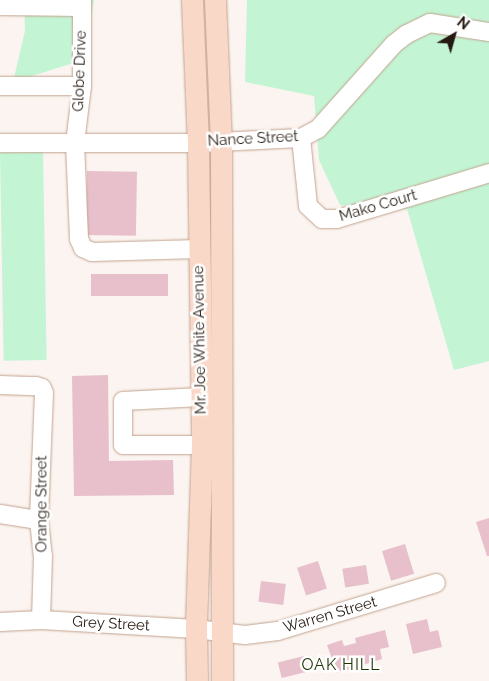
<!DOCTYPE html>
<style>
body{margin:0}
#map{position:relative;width:489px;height:681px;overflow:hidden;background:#fbf4f0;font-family:Raleway,sans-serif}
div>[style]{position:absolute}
.green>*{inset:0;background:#c3f5d4;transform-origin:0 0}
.building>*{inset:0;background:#e7c0cc;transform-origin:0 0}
.roads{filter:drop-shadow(0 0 1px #c3a38f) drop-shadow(0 0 1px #c3a38f)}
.minor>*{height:18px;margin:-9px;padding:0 9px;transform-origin:9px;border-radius:9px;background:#fff}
.major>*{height:21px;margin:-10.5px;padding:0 10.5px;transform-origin:10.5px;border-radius:10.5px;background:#fad8c7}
span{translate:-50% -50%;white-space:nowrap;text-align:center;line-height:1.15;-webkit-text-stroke:5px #fff;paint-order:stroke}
.street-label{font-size:15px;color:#251a12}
.neighbourhood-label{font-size:16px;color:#1d3300;letter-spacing:1px}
.north{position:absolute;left:429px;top:10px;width:50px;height:50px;-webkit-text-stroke:4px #fff;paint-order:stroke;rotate:38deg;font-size:14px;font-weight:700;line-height:20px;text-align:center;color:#251a12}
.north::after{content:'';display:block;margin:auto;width:18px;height:22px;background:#251a12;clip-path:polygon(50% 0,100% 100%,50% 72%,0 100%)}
</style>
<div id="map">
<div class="green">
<div style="clip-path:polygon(24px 0,94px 0,83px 60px,13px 82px,25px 31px)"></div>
<div style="clip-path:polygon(247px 0,489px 0,489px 361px,454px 370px,407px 209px,384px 211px,340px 205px,319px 160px,314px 96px,245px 82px)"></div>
<div style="left:43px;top:152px;width:208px;height:43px;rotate:89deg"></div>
</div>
<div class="building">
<div style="left:87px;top:171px;width:50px;height:64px;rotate:1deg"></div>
<div style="left:168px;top:274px;width:22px;height:77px;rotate:90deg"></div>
<div style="clip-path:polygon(108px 375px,109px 461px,173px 460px,174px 495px,74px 496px,72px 376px)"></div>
<div style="clip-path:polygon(489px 518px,489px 556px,487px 556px,476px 522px)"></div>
<div style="left:405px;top:544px;width:31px;height:24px;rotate:73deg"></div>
<div style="left:318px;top:561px;width:29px;height:22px;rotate:72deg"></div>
<div style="left:366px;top:565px;width:19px;height:24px;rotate:81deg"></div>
<div style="left:261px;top:581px;width:25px;height:21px;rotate:7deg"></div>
<div style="clip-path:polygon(427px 619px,430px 632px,438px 630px,442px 647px,413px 654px,406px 624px)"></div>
<div style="clip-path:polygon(385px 630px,389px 647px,380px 649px,382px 659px,337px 673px,327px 645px,342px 640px,344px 646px,356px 643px,355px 638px)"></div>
<div style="left:304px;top:656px;width:16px;height:27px;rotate:76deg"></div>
</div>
<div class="roads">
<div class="minor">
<div style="left:82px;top:0;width:86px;rotate:90deg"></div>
<div style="left:82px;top:86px;width:57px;rotate:97deg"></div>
<div style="left:75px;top:143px;width:96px;rotate:87.6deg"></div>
<div style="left:79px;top:239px;width:10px;rotate:66deg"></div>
<div style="left:83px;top:248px;width:10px;rotate:24deg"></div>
<div style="left:92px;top:252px;width:107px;rotate:-1.6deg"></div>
<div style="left:0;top:6px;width:82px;rotate:0.7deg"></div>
<div style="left:0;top:86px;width:82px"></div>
<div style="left:301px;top:138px;width:68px;rotate:84.1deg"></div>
<div style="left:308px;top:206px;width:19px;rotate:43deg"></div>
<div style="left:322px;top:219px;width:15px"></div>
<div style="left:337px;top:219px;width:159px;rotate:-16.8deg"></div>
<div style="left:0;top:143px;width:198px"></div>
<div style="left:198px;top:143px;width:103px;rotate:-2.8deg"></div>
<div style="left:301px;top:138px;width:19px;rotate:-28deg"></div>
<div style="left:318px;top:129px;width:114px;rotate:-48.2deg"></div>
<div style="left:394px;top:44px;width:16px;rotate:-38deg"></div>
<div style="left:407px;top:34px;width:25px;rotate:-26deg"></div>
<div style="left:430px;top:23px;width:60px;rotate:8.7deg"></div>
<div style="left:0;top:385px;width:36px;rotate:2deg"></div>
<div style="left:36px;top:386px;width:6px;rotate:18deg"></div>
<div style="left:42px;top:388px;width:5px;rotate:68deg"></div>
<div style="left:44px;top:393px;width:127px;rotate:92.3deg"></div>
<div style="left:39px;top:520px;width:36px;rotate:84deg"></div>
<div style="left:43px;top:556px;width:64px;rotate:91.8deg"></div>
<div style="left:201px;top:397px;width:78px;rotate:177.1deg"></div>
<div style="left:123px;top:401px;width:44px;rotate:90deg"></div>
<div style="left:123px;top:445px;width:79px"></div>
<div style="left:0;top:514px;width:39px;rotate:9deg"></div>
<div style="left:0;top:622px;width:41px;rotate:-2.8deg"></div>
<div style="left:41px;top:620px;width:155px;rotate:3.3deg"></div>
<div style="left:196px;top:629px;width:49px;rotate:7deg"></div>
<div style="left:245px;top:635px;width:33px;rotate:-7deg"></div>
<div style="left:278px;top:631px;width:165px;rotate:-16.9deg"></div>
</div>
<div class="major">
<div style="left:192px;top:0;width:143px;rotate:87.6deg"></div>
<div style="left:198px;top:143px;width:302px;rotate:89.2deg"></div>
<div style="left:202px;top:445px;width:184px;rotate:91.9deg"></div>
<div style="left:196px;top:629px;width:52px;rotate:88.9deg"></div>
<div style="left:215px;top:0;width:141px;rotate:87.6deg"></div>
<div style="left:221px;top:141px;width:540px;rotate:89.89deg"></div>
</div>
</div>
<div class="street-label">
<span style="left:80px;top:71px;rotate:-88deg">Globe Drive</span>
<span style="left:253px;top:139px;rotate:-3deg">Nance Street</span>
<span style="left:378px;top:206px;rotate:-16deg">Mako Court</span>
<span style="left:200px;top:340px;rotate:-91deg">Mr. Joe White Avenue</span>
<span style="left:42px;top:504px;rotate:-90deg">Orange Street</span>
<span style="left:330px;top:615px;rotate:-16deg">Warren Street</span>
<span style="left:111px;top:624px;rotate:3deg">Grey Street</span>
</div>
<div class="neighbourhood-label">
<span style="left:341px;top:665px">OAK HILL</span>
</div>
<div class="north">N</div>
</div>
